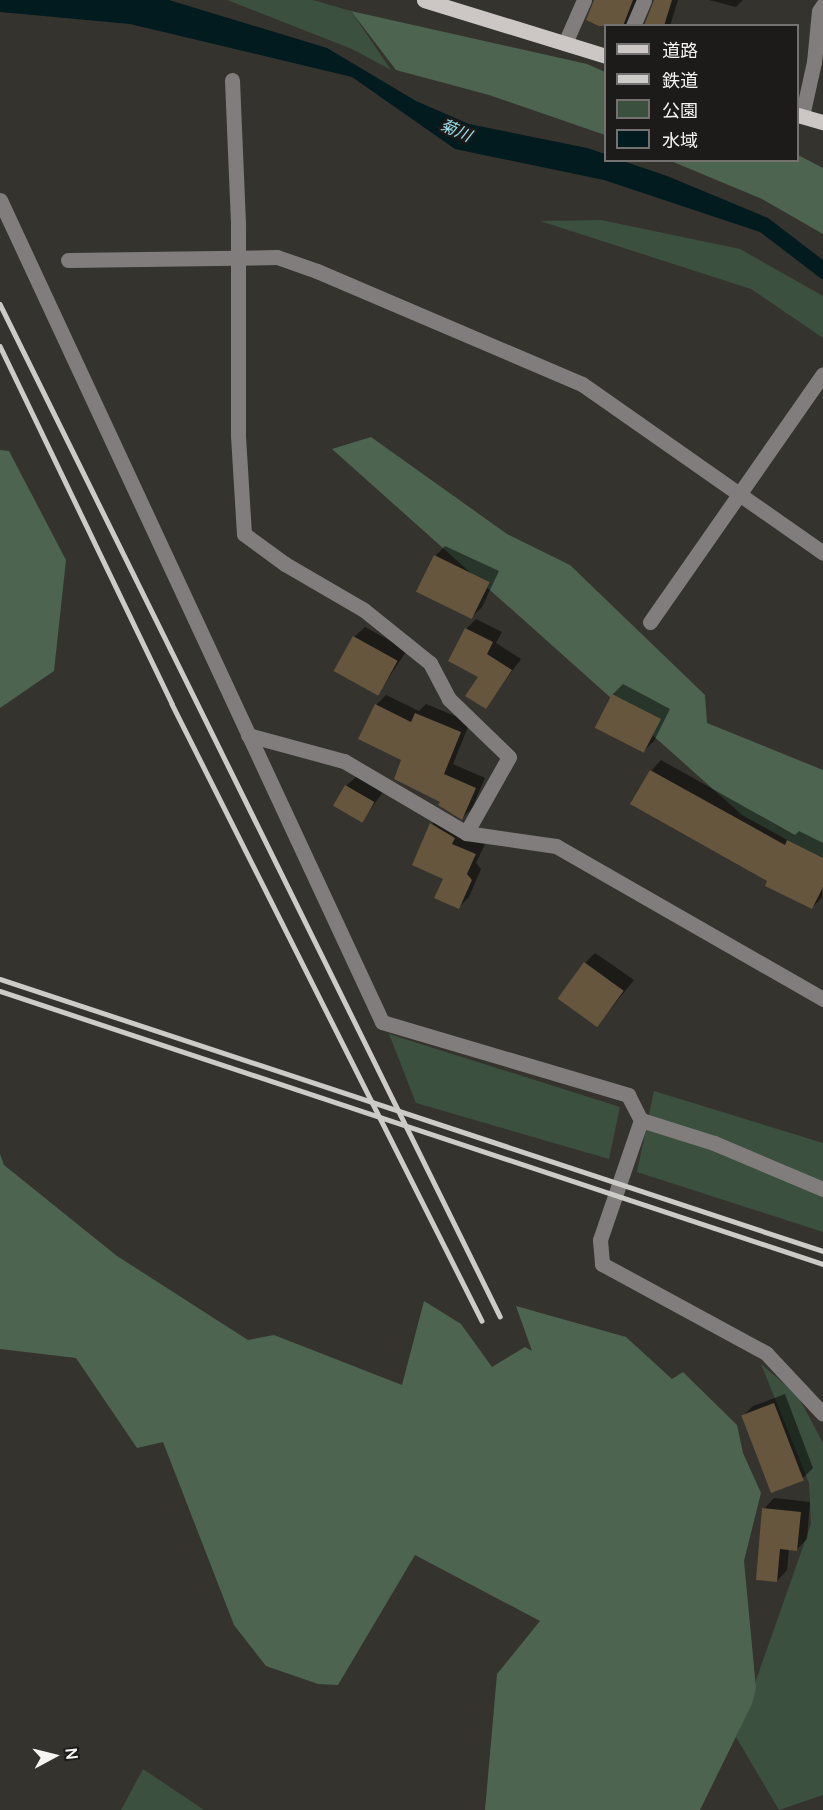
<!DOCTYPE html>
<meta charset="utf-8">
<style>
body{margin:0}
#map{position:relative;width:823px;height:1810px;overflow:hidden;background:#35332e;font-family:Manrope,"Noto Sans JP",sans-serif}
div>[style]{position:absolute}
.green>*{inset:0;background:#3b503f}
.forest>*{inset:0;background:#4c6450}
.water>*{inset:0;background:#011b1f}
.shadow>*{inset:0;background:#0007}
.building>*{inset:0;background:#65563d;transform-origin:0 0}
.minor>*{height:15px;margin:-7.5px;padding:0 7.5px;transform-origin:7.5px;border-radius:7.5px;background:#807d7c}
.major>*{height:15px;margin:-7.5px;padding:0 7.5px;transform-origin:7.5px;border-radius:7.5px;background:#ccc7c4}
.rail>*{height:4.5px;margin:-2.25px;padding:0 2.25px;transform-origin:2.25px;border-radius:2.25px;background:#cccbc7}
span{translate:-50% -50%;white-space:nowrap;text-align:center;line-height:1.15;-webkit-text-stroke:4.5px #1c1b19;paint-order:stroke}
.water-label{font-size:16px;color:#9ae0ed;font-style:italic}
.legend{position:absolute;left:604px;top:24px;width:195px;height:138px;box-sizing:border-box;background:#1c1b19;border:2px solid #737270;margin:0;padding:8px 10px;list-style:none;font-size:18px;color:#f6f5f2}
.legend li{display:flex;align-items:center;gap:12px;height:30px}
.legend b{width:30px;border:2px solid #737270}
.north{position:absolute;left:24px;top:1726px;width:60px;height:60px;-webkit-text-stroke:4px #1c1b19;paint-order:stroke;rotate:83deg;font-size:16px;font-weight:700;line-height:24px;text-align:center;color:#f6f5f2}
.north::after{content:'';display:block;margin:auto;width:21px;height:27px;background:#f6f5f2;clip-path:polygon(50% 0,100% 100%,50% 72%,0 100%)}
</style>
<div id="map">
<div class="green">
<div style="clip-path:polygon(227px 0,313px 0,351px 11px,391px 70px,352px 49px)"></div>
<div style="clip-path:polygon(601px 220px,740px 249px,823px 296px,823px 338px,751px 289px,540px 221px)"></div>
<div style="clip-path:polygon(389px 1034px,620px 1107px,609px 1159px,416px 1103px)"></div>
<div style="clip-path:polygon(654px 1091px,823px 1143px,823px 1232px,637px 1172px)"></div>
<div style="clip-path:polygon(761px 1364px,798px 1396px,823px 1443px,823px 1795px,779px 1810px,736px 1737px,811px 1524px,809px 1483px)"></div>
<div style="clip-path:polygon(143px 1769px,204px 1810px,121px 1810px)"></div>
</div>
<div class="forest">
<div style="clip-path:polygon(351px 11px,587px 64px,605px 72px,605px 135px,489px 95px,396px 70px)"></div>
<div style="clip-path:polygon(798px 155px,823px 168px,823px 234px,762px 199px,671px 161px,798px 160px)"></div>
<div style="clip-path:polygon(371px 437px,507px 534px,570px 565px,705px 695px,707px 723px,823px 770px,823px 860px,742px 815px,332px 449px)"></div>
<div style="clip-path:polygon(0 450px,9px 451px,66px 560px,54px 671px,0 708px)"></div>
<div style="clip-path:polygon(0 1154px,4px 1165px,117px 1256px,248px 1340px,274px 1335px,402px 1385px,424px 1301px,461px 1324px,492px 1367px,525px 1347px,532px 1351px,516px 1306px,626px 1337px,672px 1379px,683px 1372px,737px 1425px,743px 1453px,761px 1493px,744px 1561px,756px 1688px,752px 1704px,700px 1810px,485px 1810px,497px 1674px,540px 1621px,415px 1555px,338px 1685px,318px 1684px,266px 1666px,234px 1625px,163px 1442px,137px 1448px,76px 1358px,0 1349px)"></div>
</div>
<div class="water">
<div style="clip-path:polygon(0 0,169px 0,327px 48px,416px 101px,469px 124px,587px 148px,605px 154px,606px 160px,623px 161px,667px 176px,768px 218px,823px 260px,823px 280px,760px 232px,604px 180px,455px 149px,352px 77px,130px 24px,0 12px)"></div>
</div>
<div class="shadow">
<div style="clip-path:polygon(596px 0,639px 0,631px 26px,606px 26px,588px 19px)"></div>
<div style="clip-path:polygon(654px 0,678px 0,670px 26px,645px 26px)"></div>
<div style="clip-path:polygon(709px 0,743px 0,736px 7px)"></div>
<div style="clip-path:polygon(445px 546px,499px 571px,482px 607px,472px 617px,435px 556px)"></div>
<div style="clip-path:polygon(476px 619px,502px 632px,496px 643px,521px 659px,486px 707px,466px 629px)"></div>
<div style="clip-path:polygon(365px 627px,407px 650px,378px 694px,354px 637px)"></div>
<div style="clip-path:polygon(623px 684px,670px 709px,654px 741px,644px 751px,596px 727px,613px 694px)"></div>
<div style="clip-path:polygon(386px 695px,419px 711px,426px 704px,470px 722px,453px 764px,485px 778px,472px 808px,462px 818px,403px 759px,376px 705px)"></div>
<div style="clip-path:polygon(661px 760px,795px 835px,799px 831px,823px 843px,822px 897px,812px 908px,769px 881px,651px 771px)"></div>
<div style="clip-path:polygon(357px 776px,383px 792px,362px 821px,346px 786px)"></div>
<div style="clip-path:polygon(442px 814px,461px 833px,485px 844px,476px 863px,481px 869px,469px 897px,459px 907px,445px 878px,432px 824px)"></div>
<div style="clip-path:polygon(595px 953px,634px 980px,597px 1026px,585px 963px)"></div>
<div style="clip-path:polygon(785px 1394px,813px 1468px,803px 1478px,743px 1416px,753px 1406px)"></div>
<div style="clip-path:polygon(774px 1498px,810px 1502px,807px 1539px,797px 1549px,789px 1549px,787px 1570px,777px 1581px,764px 1509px)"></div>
</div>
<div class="building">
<div style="clip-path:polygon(594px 0,633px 0,623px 26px,599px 26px,586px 20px)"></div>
<div style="clip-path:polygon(654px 0,672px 0,664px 26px,644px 26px)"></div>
<div style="left:434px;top:555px;width:62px;height:41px;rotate:26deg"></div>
<div style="clip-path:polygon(465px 628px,493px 642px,487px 654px,512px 670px,486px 709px,465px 696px,478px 677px,448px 661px)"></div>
<div style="left:353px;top:636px;width:51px;height:40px;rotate:29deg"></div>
<div style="left:612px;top:694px;width:55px;height:38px;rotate:27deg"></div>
<div style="clip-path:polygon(375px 704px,411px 722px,415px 713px,461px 732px,444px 774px,476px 788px,462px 820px,438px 805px,440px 802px,394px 779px,401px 760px,358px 739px)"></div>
<div style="clip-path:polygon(650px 770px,785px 845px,787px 840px,823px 858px,823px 887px,812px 909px,765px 886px,767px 881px,630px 804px)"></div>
<div style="left:345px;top:785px;width:34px;height:24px;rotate:30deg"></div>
<div style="clip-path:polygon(430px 823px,455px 838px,452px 844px,476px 854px,467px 874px,472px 880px,459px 909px,434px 898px,443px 879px,412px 865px)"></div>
<div style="left:584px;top:962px;width:49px;height:45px;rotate:36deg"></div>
<div style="left:774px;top:1403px;width:83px;height:35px;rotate:69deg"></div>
<div style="clip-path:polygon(762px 1508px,801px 1512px,797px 1551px,780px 1549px,777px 1582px,756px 1580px)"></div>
</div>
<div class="minor">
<div style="left:633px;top:26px;width:28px;rotate:-67deg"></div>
<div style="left:565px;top:43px;width:47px;rotate:-66.2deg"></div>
<div style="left:232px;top:80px;width:144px;rotate:87.6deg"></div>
<div style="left:238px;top:224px;width:212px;rotate:90deg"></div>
<div style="left:238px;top:436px;width:98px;rotate:86.5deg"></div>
<div style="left:244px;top:534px;width:51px;rotate:36.2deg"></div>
<div style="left:285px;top:564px;width:91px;rotate:30.2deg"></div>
<div style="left:364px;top:610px;width:85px;rotate:38.8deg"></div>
<div style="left:430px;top:663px;width:41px;rotate:62.2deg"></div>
<div style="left:449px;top:699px;width:83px;rotate:44deg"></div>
<div style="left:509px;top:757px;width:87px;rotate:119.5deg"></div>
<div style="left:802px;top:116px;width:55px;rotate:-77.5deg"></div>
<div style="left:814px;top:62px;width:51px;rotate:-84.4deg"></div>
<div style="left:819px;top:11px;width:7px;rotate:-56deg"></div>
<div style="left:0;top:200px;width:906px;rotate:65.07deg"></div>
<div style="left:382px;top:1022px;width:257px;rotate:16.5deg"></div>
<div style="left:628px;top:1095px;width:28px;rotate:63deg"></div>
<div style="left:641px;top:1120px;width:77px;rotate:17.5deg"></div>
<div style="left:714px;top:1143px;width:118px;rotate:22.9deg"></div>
<div style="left:68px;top:260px;width:209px;rotate:-0.8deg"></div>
<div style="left:277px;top:257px;width:42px;rotate:19.3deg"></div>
<div style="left:317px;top:271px;width:288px;rotate:23.1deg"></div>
<div style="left:582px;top:384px;width:294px;rotate:35deg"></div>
<div style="left:650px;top:622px;width:302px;rotate:-55.1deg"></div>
<div style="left:248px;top:735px;width:99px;rotate:15.2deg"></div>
<div style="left:344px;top:761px;width:142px;rotate:30.5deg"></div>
<div style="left:466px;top:833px;width:91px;rotate:8.2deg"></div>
<div style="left:556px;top:846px;width:308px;rotate:29.8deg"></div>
<div style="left:641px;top:1120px;width:127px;rotate:108.9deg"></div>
<div style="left:600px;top:1240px;width:24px;rotate:85deg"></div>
<div style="left:602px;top:1264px;width:187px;rotate:28.5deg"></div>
<div style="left:766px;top:1353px;width:83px;rotate:46.9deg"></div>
</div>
<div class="major">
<div style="left:424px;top:0;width:190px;rotate:17.1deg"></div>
<div style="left:798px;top:115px;width:26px;rotate:16deg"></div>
</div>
<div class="rail">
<div style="left:0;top:304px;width:1129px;rotate:63.71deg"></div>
<div style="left:0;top:346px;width:397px;rotate:64.3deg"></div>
<div style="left:172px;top:704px;width:690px;rotate:63.32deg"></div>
<div style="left:0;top:979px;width:867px;rotate:18.29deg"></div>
<div style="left:0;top:991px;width:867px;rotate:18.35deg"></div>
</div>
<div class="water-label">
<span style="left:456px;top:130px;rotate:24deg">菊川</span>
</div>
<ul class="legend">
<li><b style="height:8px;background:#ccc7c4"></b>道路</li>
<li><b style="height:8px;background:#cccbc7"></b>鉄道</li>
<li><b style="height:16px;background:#3b503f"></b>公園</li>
<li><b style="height:16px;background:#011b1f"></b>水域</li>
</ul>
<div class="north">N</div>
</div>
